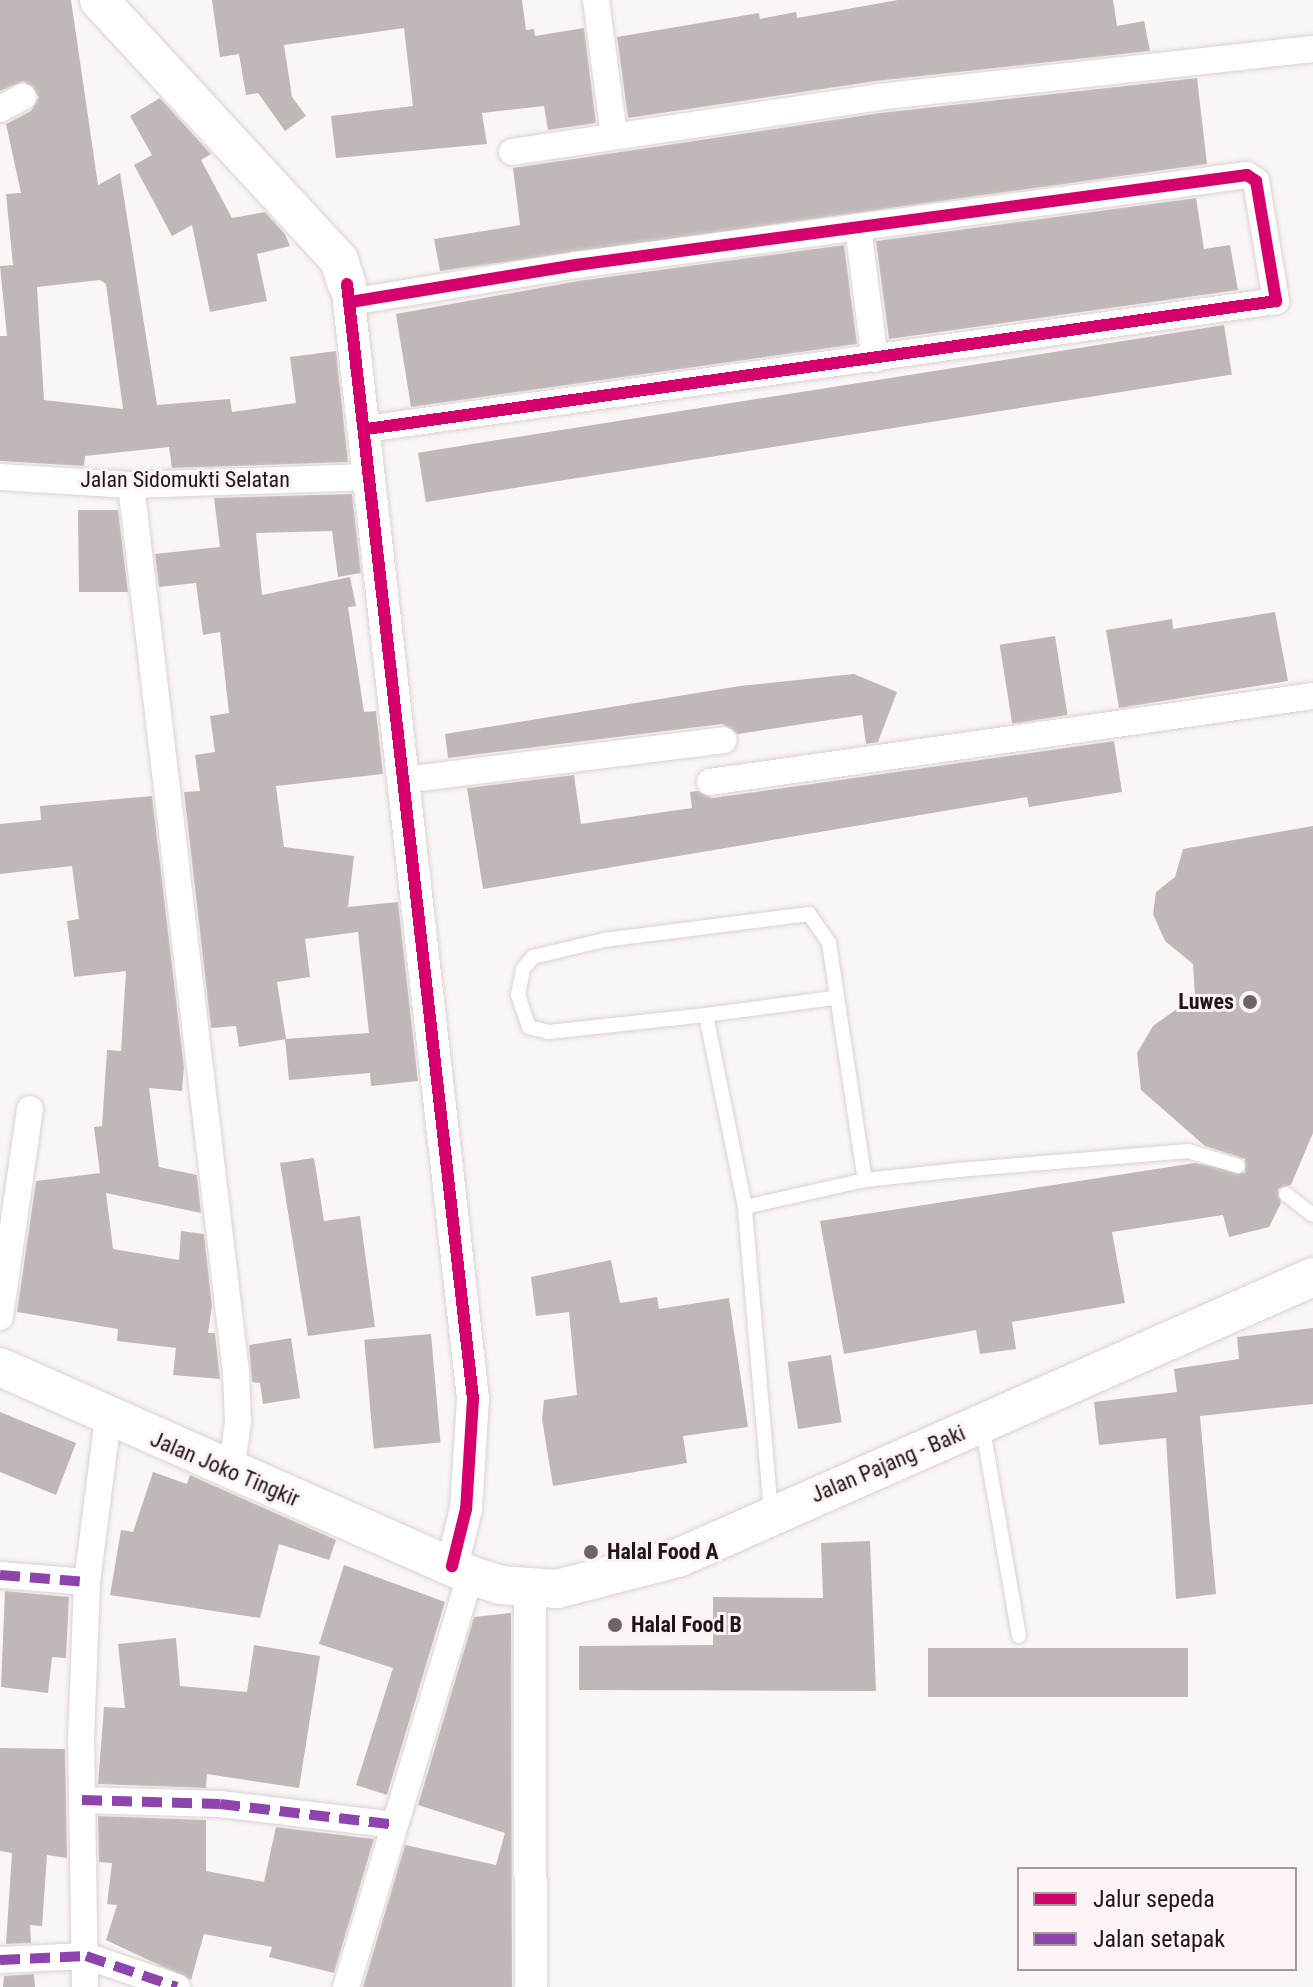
<!DOCTYPE html>
<style>
body{margin:0}
#map{position:relative;width:1313px;height:1987px;overflow:hidden;background:#faf6f6;font-family:"Roboto Condensed",sans-serif}
div>[style]{position:absolute}
.building>*{inset:0;background:#c0b7b7;transform-origin:0 0}
.roads{filter:drop-shadow(0 0 2px #dbd2d2) drop-shadow(0 0 2px #dbd2d2)}
.service>*{height:14px;margin:-7px;padding:0 7px;transform-origin:7px;border-radius:7px;background:#fefefe}
.minor>*{height:26px;margin:-13px;padding:0 13px;transform-origin:13px;border-radius:13px;background:#fefefe}
.tertiary>*{height:32px;margin:-16px;padding:0 16px;transform-origin:16px;border-radius:16px;background:#fefefe}
.secondary>*{height:38px;margin:-19px;padding:0 19px;transform-origin:19px;border-radius:19px;background:#fefefe}
.quiet>*{height:10px;margin-top:-5px;transform-origin:0;background:repeating-linear-gradient(90deg,#8e44ad 0 20px,transparent 0 30px)}
.cycleway>*{height:12px;margin:-6px;padding:0 6px;transform-origin:6px;border-radius:6px;background:#d6006c}
.dots>*{width:22px;height:22px;translate:-50% -50%;box-sizing:border-box;border:4px solid #fcf4f4;border-radius:50%}
span{translate:-50% -50%;white-space:nowrap;text-align:center;line-height:1.15;-webkit-text-stroke:6px #fcf4f4;paint-order:stroke}
.street-label{font-size:22px;color:#221516}
.poi-label{font-size:22px;color:#221516;font-weight:700}
.right{translate:-100% -50%;text-align:right}
.left{translate:0 -50%;text-align:left}
.legend{position:absolute;left:1017px;top:1867px;width:280px;height:104px;box-sizing:border-box;background:#fcf4f4;border:2px solid #a59b9b;margin:0;padding:10px 14px;list-style:none;font-size:24px;color:#221516}
.legend li{display:flex;align-items:center;gap:16px;height:40px}
.legend b{width:40px;border:2px solid #a59b9b}
</style>
<div id="map">
<div class="building">
<div style="clip-path:polygon(evenodd,0 0,71px 0,98px 185px,120px 173px,157px 405px,230px 399px,232px 412px,296px 403px,290px 357px,336px 351px,348px 462px,172px 468px,169px 447px,85px 456px,84px 466px,0 461px,0 336px,7px 336px,0 266px,13px 265px,6px 194px,21px 193px,6px 124px,31px 111px,39px 97px,24px 81px,0 91px,0 0,100px 280px,106px 284px,123px 409px,44px 400px,37px 287px,100px 280px)"></div>
<div style="clip-path:polygon(212px 0,522px 0,526px 30px,534px 29px,535px 36px,584px 28px,596px 123px,548px 130px,544px 106px,482px 113px,487px 144px,336px 158px,331px 116px,413px 106px,404px 28px,284px 45px,292px 97px,306px 116px,285px 131px,258px 93px,246px 95px,239px 54px,220px 57px)"></div>
<div style="clip-path:polygon(898px 0,1113px 0,1117px 26px,1144px 21px,1150px 51px,876px 81px,628px 118px,617px 37px,759px 13px,760px 19px,796px 12px,797px 18px)"></div>
<div style="clip-path:polygon(1197px 78px,1207px 164px,440px 271px,434px 239px,520px 225px,513px 168px,880px 113px)"></div>
<div style="clip-path:polygon(160px 98px,211px 154px,201px 160px,232px 218px,265px 212px,285px 234px,290px 246px,257px 254px,267px 301px,210px 312px,192px 225px,172px 236px,134px 165px,152px 155px,130px 116px)"></div>
<div style="clip-path:polygon(1196px 198px,1204px 249px,1230px 245px,1238px 290px,889px 339px,876px 241px)"></div>
<div style="clip-path:polygon(844px 245px,857px 344px,411px 407px,396px 314px,578px 281px)"></div>
<div style="left:1224px;top:325px;width:50px;height:816px;rotate:81deg"></div>
<div style="clip-path:polygon(352px 494px,361px 573px,338px 577px,332px 531px,256px 533px,262px 595px,350px 577px,356px 606px,348px 607px,364px 712px,376px 711px,383px 774px,276px 786px,284px 847px,354px 856px,348px 907px,398px 902px,418px 1081px,371px 1086px,370px 1073px,289px 1080px,285px 1039px,369px 1033px,358px 932px,305px 939px,310px 977px,277px 982px,286px 1039px,239px 1047px,236px 1026px,211px 1028px,184px 792px,200px 791px,195px 755px,215px 752px,210px 716px,229px 713px,220px 632px,203px 635px,196px 583px,159px 587px,155px 554px,220px 547px,214px 498px)"></div>
<div style="clip-path:polygon(78px 510px,118px 510px,128px 592px,79px 592px)"></div>
<div style="clip-path:polygon(1275px 612px,1288px 681px,1119px 708px,1106px 630px,1172px 619px,1173px 629px)"></div>
<div style="left:1055px;top:636px;width:80px;height:56px;rotate:81deg"></div>
<div style="clip-path:polygon(854px 674px,897px 692px,878px 742px,866px 744px,862px 715px,738px 734px,722px 724px,448px 758px,445px 734px,740px 686px)"></div>
<div style="clip-path:polygon(1114px 741px,1122px 792px,1029px 807px,1027px 797px,483px 889px,467px 788px,574px 775px,581px 824px,692px 808px,690px 792px,697px 791px,712px 798px)"></div>
<div style="clip-path:polygon(152px 796px,184px 1067px,182px 1091px,149px 1088px,159px 1167px,197px 1175px,201px 1213px,106px 1193px,113px 1249px,179px 1260px,181px 1231px,204px 1234px,212px 1306px,208px 1333px,215px 1333px,220px 1379px,173px 1375px,176px 1348px,117px 1341px,118px 1329px,17px 1312px,36px 1181px,100px 1173px,94px 1127px,102px 1126px,107px 1050px,121px 1051px,126px 971px,74px 977px,67px 921px,79px 919px,72px 866px,0 874px,0 824px,41px 820px,40px 806px)"></div>
<div style="clip-path:polygon(1313px 826px,1313px 1133px,1291px 1185px,1278px 1189px,1281px 1203px,1269px 1227px,1229px 1237px,1223px 1215px,1112px 1232px,1125px 1303px,1012px 1322px,1016px 1349px,980px 1354px,976px 1330px,844px 1354px,820px 1221px,1195px 1163px,1245px 1173px,1245px 1159px,1205px 1146px,1141px 1090px,1137px 1053px,1153px 1026px,1195px 996px,1193px 964px,1165px 941px,1153px 914px,1156px 892px,1175px 877px,1183px 849px)"></div>
<div style="clip-path:polygon(314px 1158px,324px 1221px,360px 1216px,375px 1327px,308px 1336px,280px 1163px)"></div>
<div style="clip-path:polygon(611px 1260px,620px 1303px,657px 1297px,659px 1309px,729px 1298px,748px 1427px,683px 1436px,687px 1463px,553px 1486px,542px 1419px,544px 1400px,577px 1395px,569px 1312px,536px 1316px,531px 1277px)"></div>
<div style="clip-path:polygon(1313px 1328px,1313px 1404px,1200px 1416px,1216px 1594px,1176px 1599px,1166px 1438px,1099px 1445px,1094px 1402px,1177px 1392px,1174px 1369px,1239px 1359px,1237px 1337px)"></div>
<div style="left:431px;top:1334px;width:109px;height:67px;rotate:85deg"></div>
<div style="clip-path:polygon(291px 1338px,300px 1398px,263px 1404px,260px 1383px,252px 1382px,249px 1345px)"></div>
<div style="left:831px;top:1355px;width:68px;height:44px;rotate:81deg"></div>
<div style="clip-path:polygon(0 1412px,76px 1443px,56px 1495px,0 1472px)"></div>
<div style="clip-path:polygon(153px 1472px,187px 1484px,190px 1475px,336px 1540px,329px 1560px,279px 1544px,260px 1618px,110px 1595px,121px 1530px,133px 1532px)"></div>
<div style="clip-path:polygon(870px 1541px,876px 1691px,579px 1690px,579px 1646px,713px 1645px,713px 1597px,823px 1598px,821px 1543px)"></div>
<div style="clip-path:polygon(344px 1565px,445px 1602px,387px 1795px,356px 1785px,393px 1668px,319px 1644px)"></div>
<div style="clip-path:polygon(5px 1591px,69px 1597px,66px 1658px,52px 1657px,48px 1693px,1px 1687px)"></div>
<div style="clip-path:polygon(511px 1613px,512px 1987px,363px 1987px,405px 1845px,496px 1865px,505px 1833px,418px 1805px,474px 1617px)"></div>
<div style="clip-path:polygon(176px 1638px,180px 1686px,247px 1692px,254px 1645px,320px 1656px,299px 1788px,207px 1774px,206px 1788px,98px 1784px,104px 1707px,125px 1708px,118px 1644px)"></div>
<div style="left:928px;top:1648px;width:260px;height:49px"></div>
<div style="clip-path:polygon(0 1748px,65px 1749px,67px 1858px,47px 1855px,42px 1926px,30px 1925px,31px 1943px,6px 1944px,12px 1853px,0 1851px)"></div>
<div style="clip-path:polygon(98px 1816px,206px 1820px,206px 1871px,264px 1882px,276px 1827px,374px 1839px,334px 1973px,269px 1957px,272px 1947px,204px 1934px,191px 1980px,106px 1940px,117px 1905px,107px 1904px,112px 1863px,99px 1862px)"></div>
<div style="clip-path:polygon(34px 1974px,35px 1987px,3px 1987px,4px 1976px)"></div>
</div>
<div class="roads">
<div class="service">
<div style="left:706px;top:1015px;width:129px;rotate:-7.6deg"></div>
<div style="left:1286px;top:1194px;width:34px;rotate:38deg"></div>
<div style="left:745px;top:1207px;width:196px;rotate:-101.5deg"></div>
<div style="left:706px;top:1015px;width:158px;rotate:173.8deg"></div>
<div style="left:549px;top:1032px;width:21px;rotate:-166deg"></div>
<div style="left:529px;top:1027px;width:34px;rotate:-109deg"></div>
<div style="left:518px;top:995px;width:26px;rotate:-79deg"></div>
<div style="left:523px;top:969px;width:16px;rotate:-50deg"></div>
<div style="left:533px;top:957px;width:73px;rotate:-13.5deg"></div>
<div style="left:604px;top:940px;width:207px;rotate:-7.2deg"></div>
<div style="left:809px;top:914px;width:35px;rotate:55deg"></div>
<div style="left:829px;top:943px;width:240px;rotate:81.4deg"></div>
<div style="left:982px;top:1424px;width:215px;rotate:80.1deg"></div>
<div style="left:771px;top:1513px;width:307px;rotate:-94.9deg"></div>
<div style="left:745px;top:1207px;width:123px;rotate:-12.7deg"></div>
<div style="left:865px;top:1180px;width:94px;rotate:-6.1deg"></div>
<div style="left:958px;top:1170px;width:231px;rotate:-4.7deg"></div>
<div style="left:1188px;top:1151px;width:52px;rotate:16.7deg"></div>
</div>
<div class="minor">
<div style="left:596px;top:0;width:136px;rotate:82.4deg"></div>
<div style="left:0;top:109px;width:26px;rotate:-28deg"></div>
<div style="left:512px;top:152px;width:370px;rotate:-8.5deg"></div>
<div style="left:878px;top:97px;width:438px;rotate:-6.3deg"></div>
<div style="left:858px;top:227px;width:133px;rotate:82.7deg"></div>
<div style="left:350px;top:302px;width:229px;rotate:-9.3deg"></div>
<div style="left:576px;top:265px;width:677px;rotate:-7.64deg"></div>
<div style="left:1247px;top:175px;width:11px;rotate:34deg"></div>
<div style="left:1256px;top:181px;width:122px;rotate:80.5deg"></div>
<div style="left:1276px;top:301px;width:919px;rotate:171.99deg"></div>
<div style="left:0;top:477px;width:131px;rotate:3.5deg"></div>
<div style="left:131px;top:485px;width:239px;rotate:-1.9deg"></div>
<div style="left:131px;top:485px;width:893px;rotate:83.25deg"></div>
<div style="left:236px;top:1372px;width:50px;rotate:87.7deg"></div>
<div style="left:238px;top:1422px;width:49px;rotate:98.1deg"></div>
<div style="left:404px;top:780px;width:322px;rotate:-7.1deg"></div>
<div style="left:710px;top:782px;width:609px;rotate:-8.12deg"></div>
<div style="left:0;top:1317px;width:210px;rotate:-81.8deg"></div>
<div style="left:0;top:1575px;width:87px;rotate:4.6deg"></div>
<div style="left:82px;top:1800px;width:138px;rotate:1.7deg"></div>
<div style="left:220px;top:1804px;width:176px;rotate:6.8deg"></div>
<div style="left:0;top:1960px;width:86px;rotate:-2.7deg"></div>
<div style="left:86px;top:1956px;width:96px;rotate:18.8deg"></div>
<div style="left:85px;top:1987px;width:247px;rotate:-90.9deg"></div>
<div style="left:81px;top:1740px;width:158px;rotate:-87.8deg"></div>
<div style="left:87px;top:1582px;width:164px;rotate:-82.7deg"></div>
<div style="left:346px;top:1987px;width:430px;rotate:-73.2deg"></div>
</div>
<div class="tertiary">
<div style="left:347px;top:284px;width:1122px;rotate:83.55deg"></div>
<div style="left:473px;top:1399px;width:110px;rotate:93.6deg"></div>
<div style="left:466px;top:1509px;width:59px;rotate:103.8deg"></div>
<div style="left:530px;top:1588px;width:399px;rotate:89.9deg"></div>
</div>
<div class="secondary">
<div style="left:99px;top:0;width:354px;rotate:47.3deg"></div>
<div style="left:339px;top:260px;width:25px;rotate:72deg"></div>
<div style="left:0;top:1367px;width:514px;rotate:23.87deg"></div>
<div style="left:470px;top:1575px;width:32px;rotate:18deg"></div>
<div style="left:500px;top:1585px;width:57px;rotate:4deg"></div>
<div style="left:557px;top:1589px;width:125px;rotate:-14.4deg"></div>
<div style="left:678px;top:1558px;width:694px;rotate:-23.87deg"></div>
</div>
</div>
<div class="quiet">
<div style="left:0;top:1575px;width:87px;rotate:4.6deg"></div>
<div style="left:82px;top:1800px;width:138px;rotate:1.7deg"></div>
<div style="left:220px;top:1804px;width:176px;rotate:6.8deg"></div>
<div style="left:0;top:1960px;width:86px;rotate:-2.7deg"></div>
<div style="left:86px;top:1956px;width:96px;rotate:18.8deg"></div>
</div>
<div class="cycleway">
<div style="left:347px;top:284px;width:1122px;rotate:83.55deg"></div>
<div style="left:473px;top:1399px;width:110px;rotate:93.6deg"></div>
<div style="left:466px;top:1509px;width:59px;rotate:103.8deg"></div>
<div style="left:350px;top:302px;width:229px;rotate:-9.3deg"></div>
<div style="left:576px;top:265px;width:677px;rotate:-7.64deg"></div>
<div style="left:1247px;top:175px;width:11px;rotate:34deg"></div>
<div style="left:1256px;top:181px;width:122px;rotate:80.5deg"></div>
<div style="left:1276px;top:301px;width:919px;rotate:171.99deg"></div>
</div>
<div class="dots">
<div style="left:1250px;top:1002px;background:#6e6464"></div>
<div style="left:591px;top:1552px;background:#6e6464"></div>
<div style="left:615px;top:1625px;background:#6e6464"></div>
</div>
<div class="street-label">
<span style="left:185px;top:480px">Jalan Sidomukti Selatan</span>
<span style="left:888px;top:1464px;rotate:-23deg">Jalan Pajang - Baki</span>
<span style="left:225px;top:1469px;rotate:23deg">Jalan Joko Tingkir</span>
</div>
<div class="poi-label">
<span class="right" style="left:1234px;top:1002px">Luwes</span>
<span class="left" style="left:607px;top:1552px">Halal Food A</span>
<span class="left" style="left:631px;top:1625px">Halal Food B</span>
</div>
<ul class="legend">
<li><b style="height:10px;background:#d6006c"></b>Jalur sepeda</li>
<li><b style="height:10px;background:#8e44ad"></b>Jalan setapak</li>
</ul>
</div>
